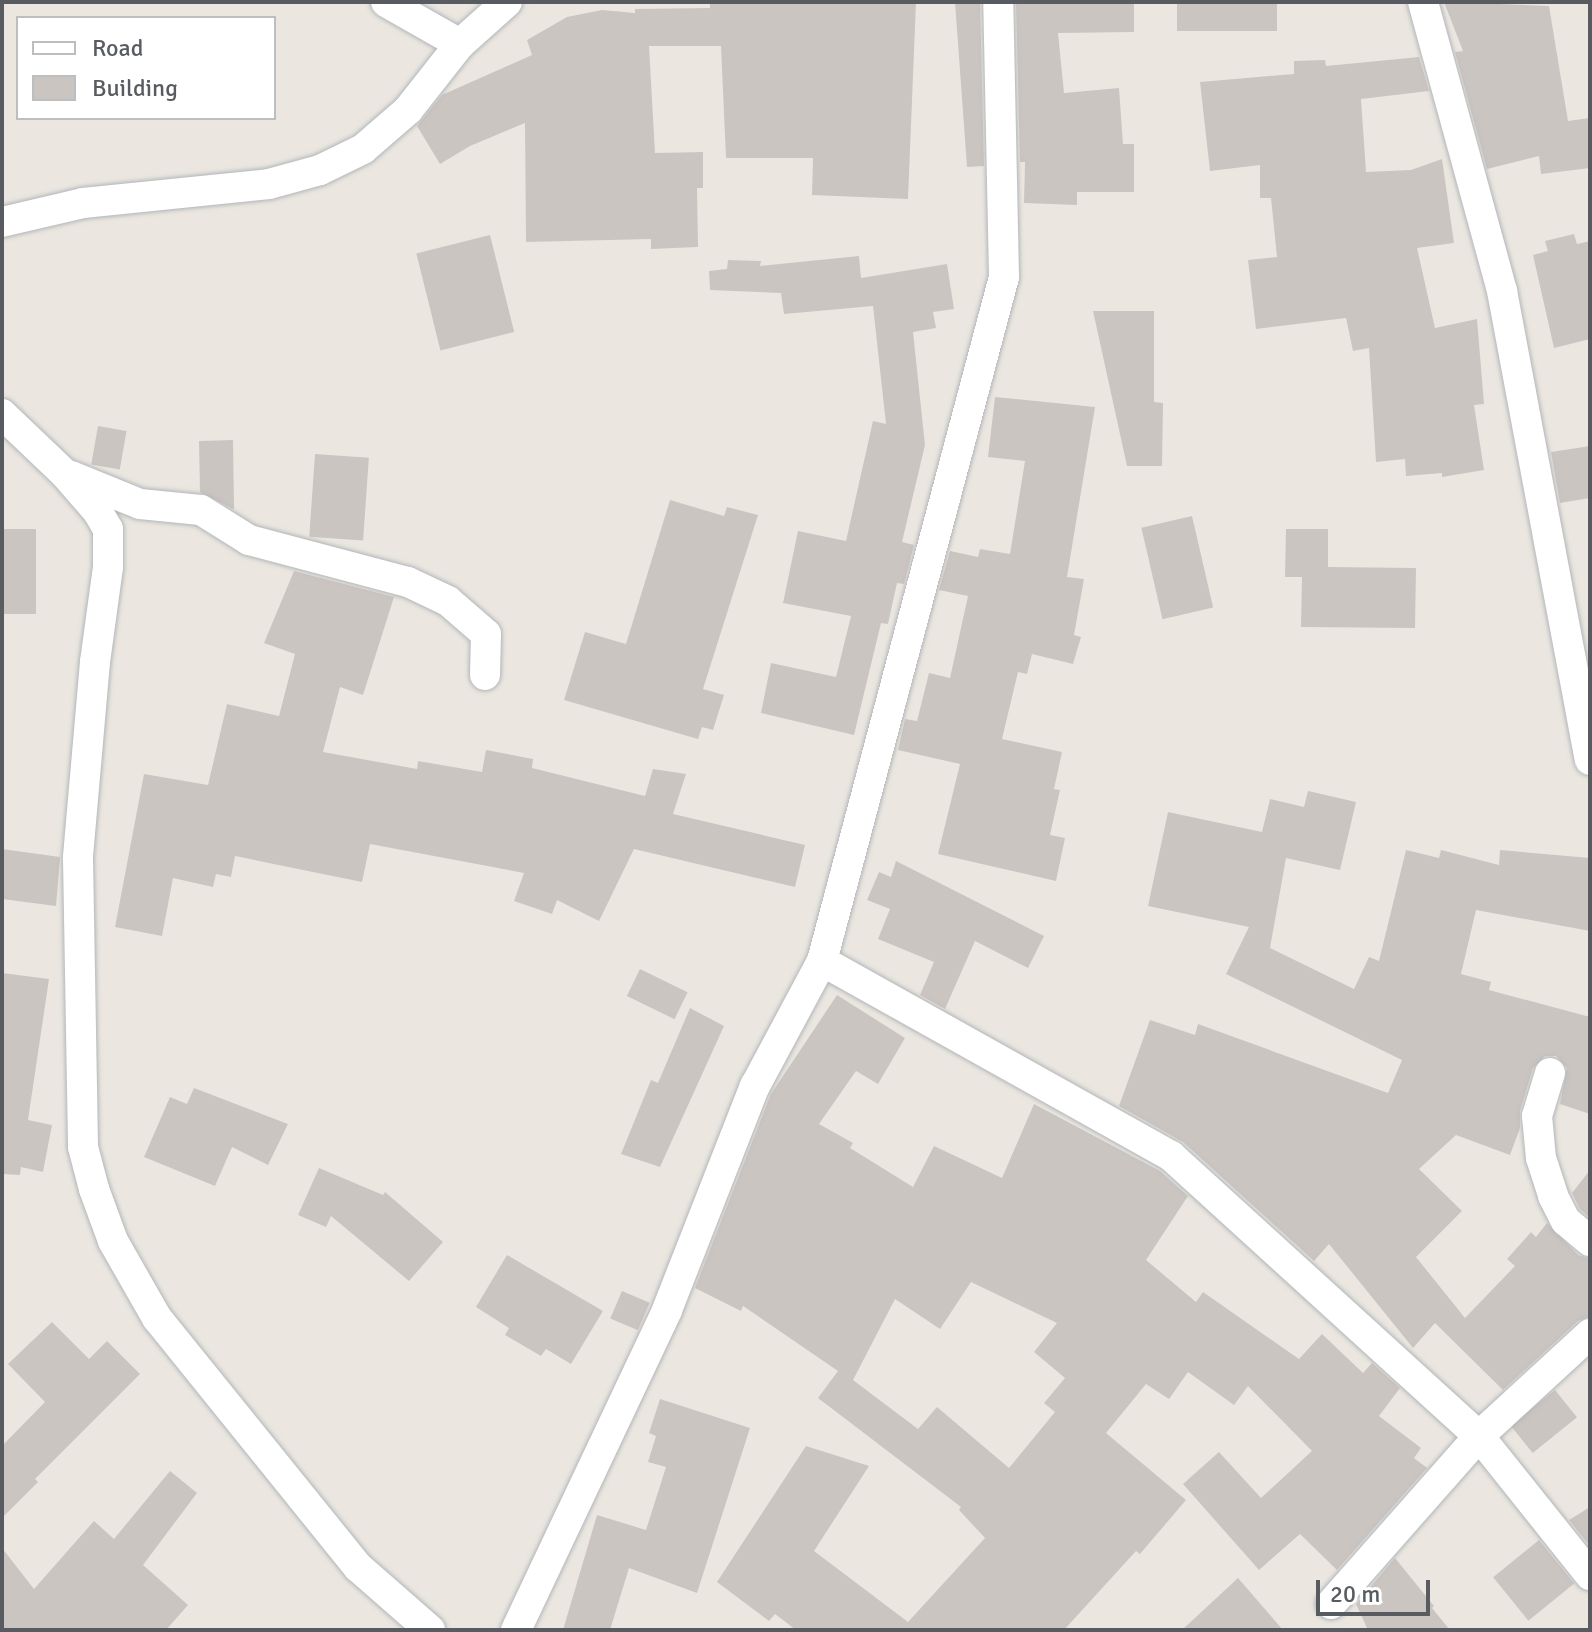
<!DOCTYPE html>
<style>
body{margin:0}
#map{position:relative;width:1592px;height:1632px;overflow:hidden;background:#ebe7e0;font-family:Signika,sans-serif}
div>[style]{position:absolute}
.building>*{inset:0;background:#cbc5c1;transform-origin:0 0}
.roads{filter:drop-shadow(0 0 2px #b2b6ba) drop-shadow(0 0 2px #b2b6ba)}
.minor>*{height:30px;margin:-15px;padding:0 15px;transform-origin:15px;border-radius:15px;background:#fff}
span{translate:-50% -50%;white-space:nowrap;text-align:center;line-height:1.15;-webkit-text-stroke:6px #fff;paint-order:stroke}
.frame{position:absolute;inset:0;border:4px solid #585c60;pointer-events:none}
.legend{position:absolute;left:16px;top:16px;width:260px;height:104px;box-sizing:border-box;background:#fff;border:2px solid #bcbebf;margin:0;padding:10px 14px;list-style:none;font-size:24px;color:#585c60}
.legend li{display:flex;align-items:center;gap:16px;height:40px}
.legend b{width:40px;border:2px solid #bcbebf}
.scale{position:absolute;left:1316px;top:1580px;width:114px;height:36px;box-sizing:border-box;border:4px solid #585c60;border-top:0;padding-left:10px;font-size:24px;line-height:28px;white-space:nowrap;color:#585c60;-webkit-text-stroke:6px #fff;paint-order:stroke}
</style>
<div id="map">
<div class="building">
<div style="clip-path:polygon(710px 2px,916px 2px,908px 199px,812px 195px,813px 158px,726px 158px,721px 46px,649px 46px,655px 153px,703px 152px,703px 188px,697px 188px,698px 247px,651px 249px,651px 239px,526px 242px,525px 123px,470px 146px,440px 164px,417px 126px,442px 95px,532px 55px,527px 40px,567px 17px,602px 10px,635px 13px,635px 9px,710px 8px)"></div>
<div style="clip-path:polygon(955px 2px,980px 2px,984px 166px,967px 167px)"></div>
<div style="clip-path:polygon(1016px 2px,1134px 2px,1134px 32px,1058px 33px,1064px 93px,1119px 88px,1123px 144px,1134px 144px,1134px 192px,1077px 192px,1077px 205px,1024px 203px,1025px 162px,1020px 162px)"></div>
<div style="left:1177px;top:2px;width:100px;height:29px"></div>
<div style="clip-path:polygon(1444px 2px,1549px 6px,1568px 121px,1590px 118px,1590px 168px,1541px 174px,1539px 156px,1487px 169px,1455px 52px,1463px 51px)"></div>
<div style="clip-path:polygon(1419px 57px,1429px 91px,1361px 99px,1366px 172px,1411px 170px,1442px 159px,1454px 243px,1417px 248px,1435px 328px,1477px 319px,1484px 404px,1474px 405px,1484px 470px,1442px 477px,1442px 473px,1406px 476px,1405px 459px,1376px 462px,1369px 348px,1353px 351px,1346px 318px,1256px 329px,1248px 260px,1277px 257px,1271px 198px,1260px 198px,1260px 165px,1210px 171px,1200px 82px,1294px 74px,1294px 61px,1325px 60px,1326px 66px)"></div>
<div style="clip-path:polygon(1574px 234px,1577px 244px,1590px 241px,1590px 339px,1554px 348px,1533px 255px,1548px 251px,1545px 241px)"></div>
<div style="left:490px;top:235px;width:100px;height:76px;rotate:76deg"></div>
<div style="clip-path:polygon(859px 256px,861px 278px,947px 264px,954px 309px,933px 312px,936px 328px,913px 332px,925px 445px,902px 542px,914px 545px,904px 584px,897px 583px,888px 624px,881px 623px,854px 735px,761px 713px,771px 663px,836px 677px,851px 616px,783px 603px,798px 531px,846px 541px,873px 421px,886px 424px,873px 306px,784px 314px,781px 293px,710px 290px,709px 271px,727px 269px,728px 260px,761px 261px,760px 266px)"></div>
<div style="clip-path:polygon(1093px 311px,1154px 311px,1154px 402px,1163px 403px,1162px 466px,1127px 466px)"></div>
<div style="clip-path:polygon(995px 397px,1095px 407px,1067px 577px,1084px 579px,1074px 635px,1081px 637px,1073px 664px,1032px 654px,1027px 674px,1018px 672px,1002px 739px,1062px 752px,1054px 789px,1060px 790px,1050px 835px,1065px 838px,1056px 881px,938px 854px,960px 764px,898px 750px,905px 719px,917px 721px,929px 673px,950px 678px,968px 596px,939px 590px,950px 551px,978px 557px,980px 549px,1010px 554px,1025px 461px,988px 457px)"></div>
<div style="left:98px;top:426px;width:29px;height:39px;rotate:10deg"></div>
<div style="clip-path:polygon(233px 440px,234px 509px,233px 509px,200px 492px,199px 441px)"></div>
<div style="clip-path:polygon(1590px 446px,1590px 498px,1560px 503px,1551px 452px)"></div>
<div style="left:315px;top:454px;width:54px;height:83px;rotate:4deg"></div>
<div style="clip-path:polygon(670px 500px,724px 516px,727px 507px,758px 515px,703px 689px,724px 695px,713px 730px,702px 727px,698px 739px,564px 700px,585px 632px,626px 644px)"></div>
<div style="left:1192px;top:516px;width:94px;height:52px;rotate:77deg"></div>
<div style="left:2px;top:529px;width:34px;height:85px"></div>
<div style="clip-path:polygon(1286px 529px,1328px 529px,1328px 567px,1416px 568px,1415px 628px,1301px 627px,1302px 577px,1285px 577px)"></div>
<div style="clip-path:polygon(294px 571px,394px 597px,363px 695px,340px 687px,323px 752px,417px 769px,418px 761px,482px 772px,486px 750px,533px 759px,532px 768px,645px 796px,653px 769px,686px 774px,673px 814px,805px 845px,795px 887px,634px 849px,599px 921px,557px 900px,552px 914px,514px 901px,524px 873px,370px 844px,362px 882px,235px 856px,231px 877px,216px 874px,213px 887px,173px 878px,162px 936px,115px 927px,144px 774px,208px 785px,227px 704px,279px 716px,295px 654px,264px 643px)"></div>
<div style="clip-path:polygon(1308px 791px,1356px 802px,1340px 870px,1286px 858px,1270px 948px,1354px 989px,1369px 957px,1379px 961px,1406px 850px,1439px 858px,1441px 850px,1499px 865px,1500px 850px,1590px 858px,1590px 931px,1476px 910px,1461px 974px,1491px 982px,1489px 990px,1590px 1017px,1590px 1114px,1560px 1104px,1567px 1068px,1556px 1056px,1545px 1056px,1533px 1068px,1520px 1111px,1520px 1128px,1510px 1155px,1456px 1135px,1419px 1169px,1462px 1211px,1416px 1257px,1465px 1318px,1515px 1266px,1507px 1259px,1531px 1232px,1536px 1237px,1547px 1223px,1578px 1255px,1590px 1259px,1590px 1316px,1578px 1321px,1503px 1390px,1435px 1323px,1413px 1348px,1329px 1244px,1314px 1261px,1183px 1142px,1119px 1106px,1150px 1020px,1195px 1035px,1198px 1024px,1388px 1093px,1402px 1060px,1226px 974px,1249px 927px,1148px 906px,1168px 812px,1262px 832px,1270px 799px,1304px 807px)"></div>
<div style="clip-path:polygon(2px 849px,60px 857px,56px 906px,2px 899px)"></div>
<div style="clip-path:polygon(896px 861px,1044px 936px,1028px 968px,975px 941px,945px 1009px,920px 995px,934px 962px,878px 939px,890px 909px,867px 900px,879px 872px,891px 877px)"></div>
<div style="left:640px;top:969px;width:53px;height:30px;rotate:26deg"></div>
<div style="clip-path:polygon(2px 973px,49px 979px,28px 1120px,52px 1125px,43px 1172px,21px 1167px,20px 1175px,2px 1174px)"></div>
<div style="clip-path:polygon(evenodd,837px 995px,905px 1038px,878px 1084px,856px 1071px,819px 1124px,853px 1143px,850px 1148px,913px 1187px,934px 1146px,1002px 1178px,1034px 1104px,1160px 1171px,1188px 1196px,1146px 1260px,1196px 1302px,1203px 1292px,1299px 1359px,1322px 1334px,1363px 1373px,1372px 1363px,1400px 1388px,1379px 1416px,1421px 1448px,1414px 1458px,1427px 1468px,1337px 1570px,1300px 1534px,1259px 1570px,1183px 1484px,1219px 1452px,1261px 1498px,1312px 1451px,1248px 1386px,1234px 1405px,1188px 1372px,1169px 1399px,1146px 1384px,1106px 1433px,1186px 1500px,1140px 1554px,1136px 1551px,1064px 1630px,796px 1630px,775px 1614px,769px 1621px,717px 1582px,806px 1446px,869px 1466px,814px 1551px,908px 1622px,985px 1538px,959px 1510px,961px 1507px,818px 1398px,838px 1371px,743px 1306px,741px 1311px,695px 1288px,771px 1094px,837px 995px,971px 1282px,1057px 1323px,1034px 1352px,1065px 1378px,1044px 1403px,1055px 1412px,1009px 1468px,937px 1407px,918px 1429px,853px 1380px,895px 1299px,940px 1329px,971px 1282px)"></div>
<div style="clip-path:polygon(690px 1008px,724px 1026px,660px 1167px,621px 1154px,651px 1080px,658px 1083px)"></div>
<div style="clip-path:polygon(194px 1088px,288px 1124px,268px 1165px,232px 1147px,215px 1186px,144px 1157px,170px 1097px,187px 1104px)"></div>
<div style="clip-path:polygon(319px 1168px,383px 1195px,385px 1192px,443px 1242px,409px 1281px,331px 1216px,326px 1227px,298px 1215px)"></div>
<div style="clip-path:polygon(1590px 1170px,1590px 1218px,1580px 1209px,1572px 1193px)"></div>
<div style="clip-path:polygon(507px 1255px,603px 1311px,571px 1364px,546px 1349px,541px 1356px,505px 1335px,509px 1328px,476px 1307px)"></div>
<div style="left:622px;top:1291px;width:30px;height:30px;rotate:23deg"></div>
<div style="clip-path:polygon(52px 1322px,89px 1359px,107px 1341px,140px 1374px,35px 1479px,38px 1482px,2px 1518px,2px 1446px,45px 1402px,8px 1364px)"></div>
<div style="left:1555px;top:1390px;width:35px;height:57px;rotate:51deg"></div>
<div style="clip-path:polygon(660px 1399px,750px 1428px,697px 1593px,629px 1568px,610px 1630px,563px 1630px,597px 1515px,646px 1530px,666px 1467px,648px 1462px,656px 1436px,649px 1433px)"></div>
<div style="clip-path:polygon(170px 1471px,197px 1493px,143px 1565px,188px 1605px,166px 1630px,2px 1630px,2px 1548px,34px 1589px,94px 1521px,114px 1539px)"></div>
<div style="clip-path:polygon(1590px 1507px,1590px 1546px,1569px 1520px)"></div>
<div style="left:1539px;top:1540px;width:56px;height:59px;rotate:51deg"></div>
<div style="clip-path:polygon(1395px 1558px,1434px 1606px,1432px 1608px,1450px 1630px,1368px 1630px,1356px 1604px)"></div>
<div style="clip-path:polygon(1238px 1578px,1283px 1630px,1182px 1630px)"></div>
</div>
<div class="roads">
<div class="minor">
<div style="left:386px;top:2px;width:85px;rotate:29.6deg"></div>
<div style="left:1423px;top:2px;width:300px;rotate:74.7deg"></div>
<div style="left:1502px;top:291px;width:477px;rotate:79.4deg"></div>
<div style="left:2px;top:222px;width:83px;rotate:-13.2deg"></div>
<div style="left:83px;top:203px;width:187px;rotate:-5.8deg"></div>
<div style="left:269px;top:184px;width:53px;rotate:-15.4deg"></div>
<div style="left:320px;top:170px;width:48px;rotate:-26deg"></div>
<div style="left:363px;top:149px;width:60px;rotate:-40.9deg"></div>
<div style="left:408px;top:110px;width:84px;rotate:-51.8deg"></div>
<div style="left:460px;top:44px;width:63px;rotate:-41.8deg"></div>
<div style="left:2px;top:414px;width:87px;rotate:43.6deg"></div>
<div style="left:65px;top:474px;width:50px;rotate:49deg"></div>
<div style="left:98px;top:512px;width:20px;rotate:60deg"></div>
<div style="left:108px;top:529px;width:38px;rotate:90deg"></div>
<div style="left:108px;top:567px;width:96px;rotate:97.8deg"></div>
<div style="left:95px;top:662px;width:197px;rotate:95deg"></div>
<div style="left:78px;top:858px;width:289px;rotate:89deg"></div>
<div style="left:83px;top:1147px;width:43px;rotate:75.3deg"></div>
<div style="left:94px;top:1189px;width:55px;rotate:69.9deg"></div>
<div style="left:113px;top:1241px;width:89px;rotate:60.3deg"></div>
<div style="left:157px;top:1318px;width:320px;rotate:51.1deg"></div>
<div style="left:358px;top:1567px;width:96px;rotate:41.2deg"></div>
<div style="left:71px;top:476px;width:74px;rotate:22.1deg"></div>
<div style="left:140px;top:504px;width:61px;rotate:5.6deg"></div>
<div style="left:201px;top:510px;width:57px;rotate:32deg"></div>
<div style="left:249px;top:540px;width:164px;rotate:14.8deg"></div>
<div style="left:408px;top:582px;width:44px;rotate:25.4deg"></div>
<div style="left:448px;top:601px;width:50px;rotate:41deg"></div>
<div style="left:486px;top:634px;width:41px;rotate:91.4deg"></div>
<div style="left:822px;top:961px;width:400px;rotate:29.2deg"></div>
<div style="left:1171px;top:1156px;width:416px;rotate:42.3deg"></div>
<div style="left:1479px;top:1436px;width:178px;rotate:51.4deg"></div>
<div style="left:1550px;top:1073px;width:45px;rotate:106.8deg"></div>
<div style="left:1537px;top:1116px;width:42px;rotate:84.6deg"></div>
<div style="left:1541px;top:1158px;width:40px;rotate:72deg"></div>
<div style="left:1553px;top:1196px;width:28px;rotate:63deg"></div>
<div style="left:1566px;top:1221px;width:31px;rotate:40deg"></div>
<div style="left:1331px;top:1604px;width:224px;rotate:-48.6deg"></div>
<div style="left:1479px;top:1436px;width:151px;rotate:-42.6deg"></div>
<div style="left:516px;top:1630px;width:354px;rotate:-64.7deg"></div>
<div style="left:667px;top:1310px;width:241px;rotate:-68.6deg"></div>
<div style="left:755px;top:1086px;width:142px;rotate:-61.8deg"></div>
<div style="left:822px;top:961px;width:708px;rotate:-75.1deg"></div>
<div style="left:1004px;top:277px;width:275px;rotate:-91.2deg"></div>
</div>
</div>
<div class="frame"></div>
<ul class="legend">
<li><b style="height:10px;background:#fff"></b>Road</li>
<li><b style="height:22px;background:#cbc5c1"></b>Building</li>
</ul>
<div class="scale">20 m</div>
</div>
